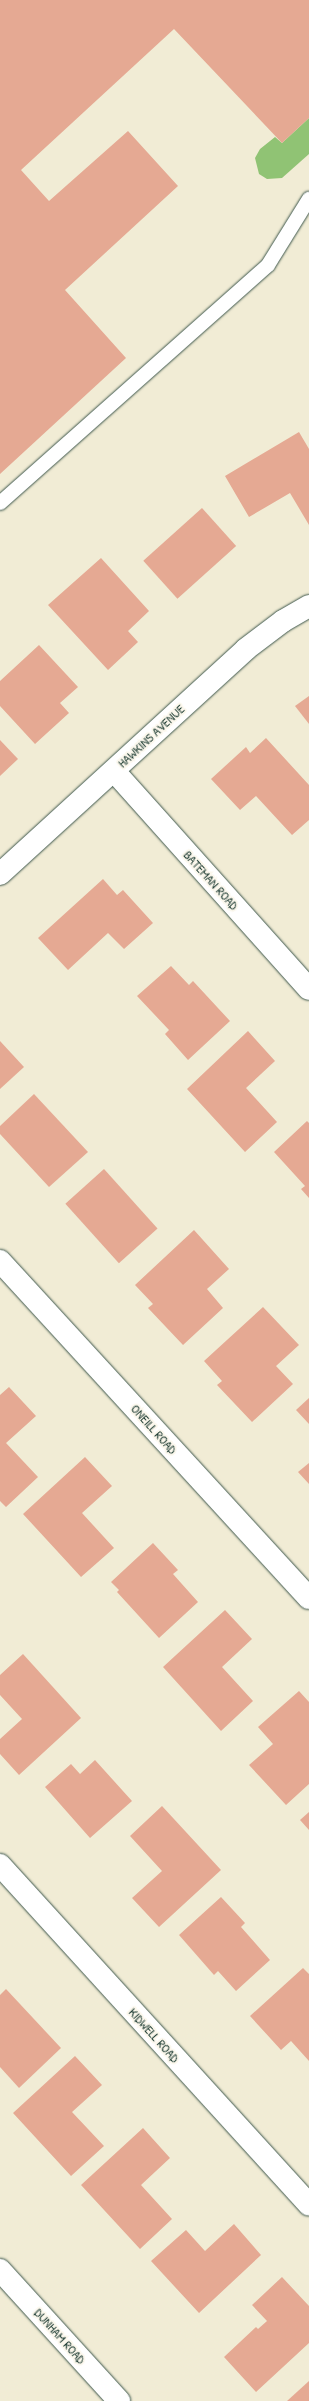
<!DOCTYPE html>
<style>
body{margin:0}
#map{position:relative;width:309px;height:2401px;overflow:hidden;background:#f1ecd5;font-family:"Patrick Hand",sans-serif}
div>[style]{position:absolute}
.green>*{inset:0;background:#90c374}
.building>*{inset:0;background:#e5a993;transform-origin:0 0}
.roads{filter:drop-shadow(0 0 1px #3e574c) drop-shadow(0 0 1px #3e574c)}
.service>*{height:14px;margin:-7px;padding:0 7px;transform-origin:7px;border-radius:7px;background:#fff}
.minor>*{height:22px;margin:-11px;padding:0 11px;transform-origin:11px;border-radius:11px;background:#fff}
.tertiary>*{height:22px;margin:-11px;padding:0 11px;transform-origin:11px;border-radius:11px;background:#fff}
span{translate:-50% -50%;white-space:nowrap;text-align:center;line-height:1.15;-webkit-text-stroke:4px #fbf7ec;paint-order:stroke}
.street-label{font-size:13px;color:#1f3d34}
</style>
<div id="map">
<div class="green">
<div style="clip-path:polygon(309px 118px,309px 154px,282px 178px,267px 179px,259px 174px,255px 158px,260px 149px,275px 137px,282px 143px)"></div>
</div>
<div class="building">
<div style="clip-path:polygon(0 0,309px 0,309px 118px,282px 143px,174px 29px,21px 170px,49px 201px,128px 131px,178px 186px,65px 290px,126px 358px,0 474px)"></div>
<div style="clip-path:polygon(299px 432px,309px 449px,309px 525px,290px 493px,249px 517px,225px 476px)"></div>
<div style="left:202px;top:508px;width:51px;height:79px;rotate:48deg"></div>
<div style="clip-path:polygon(101px 558px,149px 611px,128px 631px,138px 642px,108px 670px,48px 605px)"></div>
<div style="clip-path:polygon(39px 645px,78px 687px,60px 703px,69px 713px,35px 744px,0 706px,0 681px)"></div>
<div style="clip-path:polygon(309px 696px,309px 724px,295px 706px)"></div>
<div style="clip-path:polygon(266px 738px,309px 785px,309px 820px,292px 835px,256px 796px,240px 810px,211px 779px,246px 747px,250px 753px)"></div>
<div style="clip-path:polygon(0 740px,18px 759px,0 776px)"></div>
<div style="clip-path:polygon(103px 879px,117px 895px,123px 890px,153px 923px,124px 949px,108px 933px,68px 970px,38px 938px)"></div>
<div style="clip-path:polygon(171px 966px,189px 985px,193px 981px,230px 1021px,188px 1060px,165px 1034px,169px 1030px,137px 996px)"></div>
<div style="clip-path:polygon(248px 1031px,275px 1061px,246px 1088px,277px 1122px,245px 1152px,187px 1089px)"></div>
<div style="clip-path:polygon(0 1041px,24px 1067px,0 1089px)"></div>
<div style="clip-path:polygon(34px 1094px,88px 1152px,49px 1187px,0 1134px,0 1126px)"></div>
<div style="clip-path:polygon(307px 1121px,309px 1123px,309px 1198px,301px 1189px,305px 1186px,274px 1152px)"></div>
<div style="left:104px;top:1169px;width:80px;height:52px;rotate:48deg"></div>
<div style="clip-path:polygon(194px 1230px,229px 1269px,207px 1289px,223px 1308px,183px 1345px,148px 1308px,153px 1304px,135px 1285px)"></div>
<div style="clip-path:polygon(263px 1307px,299px 1345px,276px 1366px,293px 1384px,252px 1422px,217px 1385px,222px 1381px,204px 1361px)"></div>
<div style="clip-path:polygon(9px 1387px,36px 1416px,6px 1443px,38px 1477px,6px 1507px,0 1501px,0 1395px)"></div>
<div style="clip-path:polygon(309px 1398px,309px 1424px,296px 1410px)"></div>
<div style="clip-path:polygon(85px 1457px,112px 1486px,82px 1513px,114px 1548px,81px 1577px,23px 1514px)"></div>
<div style="clip-path:polygon(309px 1463px,309px 1484px,298px 1472px)"></div>
<div style="clip-path:polygon(153px 1543px,178px 1570px,173px 1574px,198px 1602px,159px 1638px,117px 1592px,119px 1590px,111px 1582px)"></div>
<div style="clip-path:polygon(225px 1610px,252px 1639px,222px 1667px,253px 1701px,221px 1731px,163px 1667px)"></div>
<div style="clip-path:polygon(23px 1654px,81px 1718px,19px 1775px,0 1754px,0 1739px,22px 1719px,0 1695px,0 1675px)"></div>
<div style="clip-path:polygon(299px 1691px,309px 1702px,309px 1784px,286px 1805px,249px 1765px,273px 1744px,258px 1727px)"></div>
<div style="clip-path:polygon(95px 1760px,132px 1801px,90px 1838px,45px 1787px,71px 1764px,80px 1774px)"></div>
<div style="clip-path:polygon(162px 1806px,221px 1870px,159px 1927px,132px 1898px,162px 1871px,130px 1836px)"></div>
<div style="clip-path:polygon(309px 1812px,309px 1830px,300px 1820px)"></div>
<div style="clip-path:polygon(221px 1897px,245px 1923px,241px 1927px,270px 1960px,236px 1991px,218px 1971px,214px 1975px,179px 1935px)"></div>
<div style="clip-path:polygon(303px 1968px,309px 1974px,309px 2061px,291px 2041px,281px 2050px,250px 2016px)"></div>
<div style="clip-path:polygon(6px 1989px,61px 2048px,19px 2088px,0 2067px,0 1995px)"></div>
<div style="clip-path:polygon(75px 2056px,102px 2085px,72px 2112px,104px 2146px,71px 2176px,13px 2113px)"></div>
<div style="clip-path:polygon(143px 2128px,170px 2158px,141px 2185px,172px 2219px,140px 2249px,81px 2185px)"></div>
<div style="clip-path:polygon(234px 2224px,261px 2255px,199px 2313px,151px 2261px,186px 2230px,205px 2251px)"></div>
<div style="clip-path:polygon(282px 2277px,309px 2306px,309px 2343px,256px 2392px,224px 2357px,256px 2327px,258px 2329px,267px 2321px,252px 2305px)"></div>
<div style="clip-path:polygon(309px 2381px,309px 2401px,287px 2401px)"></div>
</div>
<div class="roads">
<div class="service">
<div style="left:0;top:503px;width:358px;rotate:-41.6deg"></div>
<div style="left:268px;top:265px;width:78px;rotate:-58.2deg"></div>
</div>
<div class="minor">
<div style="left:114px;top:771px;width:292px;rotate:48.2deg"></div>
<div style="left:0;top:874px;width:333px;rotate:-42.4deg"></div>
<div style="left:246px;top:649px;width:46px;rotate:-37.1deg"></div>
<div style="left:283px;top:621px;width:30px;rotate:-30deg"></div>
<div style="left:0;top:1261px;width:457px;rotate:47.5deg"></div>
<div style="left:0;top:1865px;width:459px;rotate:47.7deg"></div>
</div>
<div class="tertiary">
<div style="left:0;top:2270px;width:177px;rotate:47.7deg"></div>
</div>
</div>
<div class="street-label">
<span style="left:151px;top:736px;rotate:-43deg">HAWKINS AVENUE</span>
<span style="left:211px;top:880px;rotate:48deg">BATEMAN ROAD</span>
<span style="left:154px;top:1429px;rotate:48deg">ONEILL ROAD</span>
<span style="left:154px;top:2035px;rotate:48deg">KIDWELL ROAD</span>
<span style="left:60px;top:2336px;rotate:48deg">DUNHAM ROAD</span>
</div>
</div>
